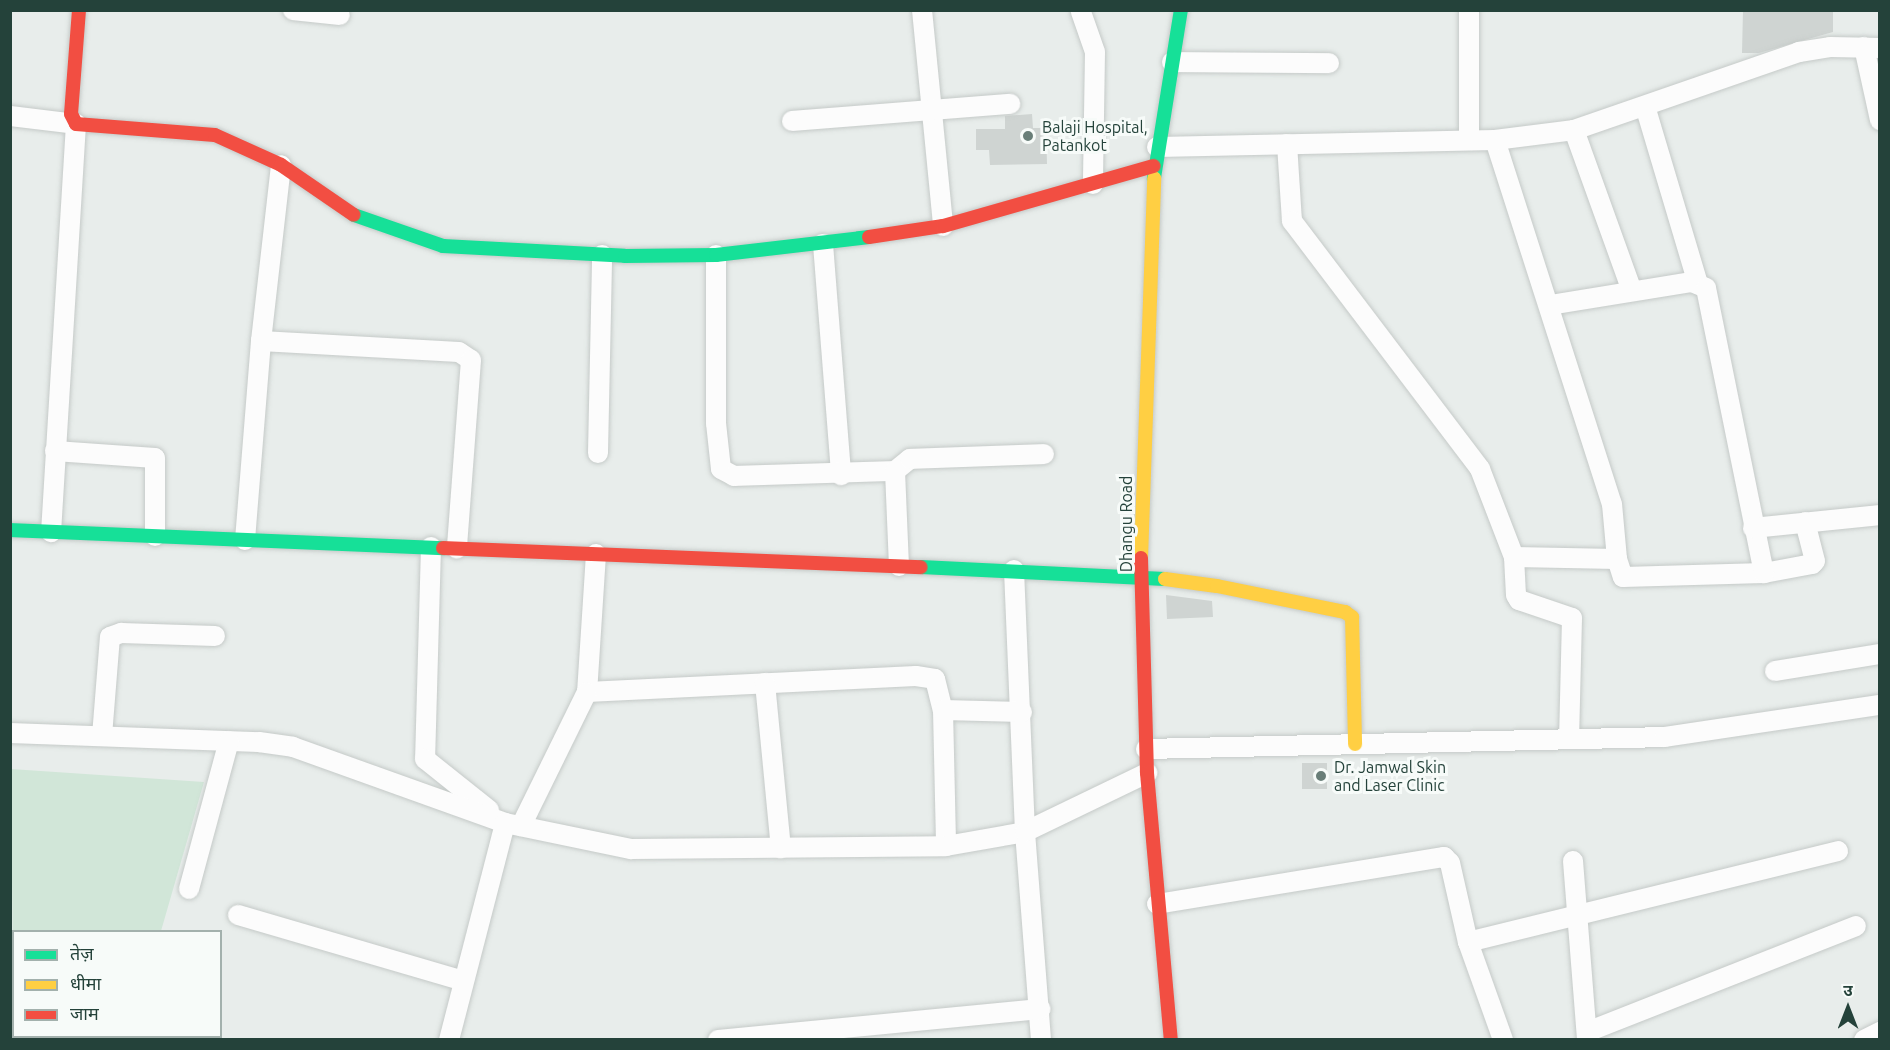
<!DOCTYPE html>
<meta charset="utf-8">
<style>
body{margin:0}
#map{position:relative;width:1890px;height:1050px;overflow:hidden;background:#e8edeb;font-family:Ubuntu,"Noto Sans Devanagari",sans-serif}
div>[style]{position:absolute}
.green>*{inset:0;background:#d1e6d8}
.building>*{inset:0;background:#cfd4d2;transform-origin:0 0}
.roads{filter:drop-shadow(0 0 2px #c5cac8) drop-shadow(0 0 2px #c5cac8)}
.street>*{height:20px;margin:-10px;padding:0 10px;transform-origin:10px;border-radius:10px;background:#fcfcfc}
.fast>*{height:14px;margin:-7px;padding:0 7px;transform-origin:7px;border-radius:7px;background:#16e098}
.slow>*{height:14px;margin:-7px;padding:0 7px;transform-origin:7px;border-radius:7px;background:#ffcf43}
.jam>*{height:14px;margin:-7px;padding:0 7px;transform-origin:7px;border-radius:7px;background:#f24e42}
.dots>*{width:16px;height:16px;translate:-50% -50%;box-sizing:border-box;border:3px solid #f7fbf9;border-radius:50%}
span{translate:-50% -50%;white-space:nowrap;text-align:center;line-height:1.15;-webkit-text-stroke:6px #f7fbf9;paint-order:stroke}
.poi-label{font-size:16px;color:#24423a}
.left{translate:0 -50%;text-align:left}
.street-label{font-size:16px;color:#24423a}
.frame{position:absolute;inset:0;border:12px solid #24423a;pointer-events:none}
.legend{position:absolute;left:12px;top:930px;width:210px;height:108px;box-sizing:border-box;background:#f7fbf9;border:2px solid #a3b1ad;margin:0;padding:8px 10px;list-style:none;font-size:18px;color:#24423a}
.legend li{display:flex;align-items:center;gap:12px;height:30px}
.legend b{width:30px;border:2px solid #a3b1ad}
.north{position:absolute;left:1818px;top:978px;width:60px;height:60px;-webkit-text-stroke:4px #f7fbf9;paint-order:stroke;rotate:0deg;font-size:16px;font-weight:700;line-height:24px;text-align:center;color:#24423a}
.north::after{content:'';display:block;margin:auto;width:21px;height:27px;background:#24423a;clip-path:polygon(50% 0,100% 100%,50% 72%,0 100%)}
</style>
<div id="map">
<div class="green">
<div style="clip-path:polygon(11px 769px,204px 782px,161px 931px,14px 932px,13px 991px)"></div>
</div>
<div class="building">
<div style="clip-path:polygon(1743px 10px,1833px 10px,1833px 32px,1759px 53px,1742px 53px)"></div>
<div style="clip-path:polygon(1032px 114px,1033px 128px,1046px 128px,1047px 164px,990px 165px,989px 150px,976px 150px,976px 129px,1005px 129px,1005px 116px)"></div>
<div style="clip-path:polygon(1166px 595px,1212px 601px,1213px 617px,1167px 619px)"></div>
<div style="left:1302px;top:763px;width:25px;height:26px"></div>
</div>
<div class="roads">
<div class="street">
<div style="left:293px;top:10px;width:47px;rotate:6.1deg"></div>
<div style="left:922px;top:10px;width:217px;rotate:84.4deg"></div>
<div style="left:1469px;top:10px;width:130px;rotate:90deg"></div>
<div style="left:1081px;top:12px;width:42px;rotate:70.7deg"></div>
<div style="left:1095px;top:52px;width:132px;rotate:90.9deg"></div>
<div style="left:1864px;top:47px;width:75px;rotate:77.6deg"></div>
<div style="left:1172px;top:62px;width:157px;rotate:0.4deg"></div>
<div style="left:1645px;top:106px;width:186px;rotate:73.4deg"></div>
<div style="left:10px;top:116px;width:66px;rotate:6.9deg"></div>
<div style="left:76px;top:124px;width:409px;rotate:93.5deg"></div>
<div style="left:792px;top:121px;width:219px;rotate:-4.5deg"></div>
<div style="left:1574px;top:130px;width:171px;rotate:70.2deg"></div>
<div style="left:1495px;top:140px;width:382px;rotate:72.2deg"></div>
<div style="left:1612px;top:504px;width:55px;rotate:84.8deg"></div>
<div style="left:1617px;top:559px;width:19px;rotate:72deg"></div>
<div style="left:1623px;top:577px;width:141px;rotate:-1.6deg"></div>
<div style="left:1764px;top:573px;width:49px;rotate:-10.6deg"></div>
<div style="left:1812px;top:564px;width:4px;rotate:-45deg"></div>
<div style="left:1815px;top:561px;width:40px;rotate:-104.4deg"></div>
<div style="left:1287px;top:144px;width:77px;rotate:86.3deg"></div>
<div style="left:1292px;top:221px;width:311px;rotate:52.8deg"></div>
<div style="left:1480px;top:469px;width:94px;rotate:68.9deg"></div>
<div style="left:1514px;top:557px;width:38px;rotate:87deg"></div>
<div style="left:1516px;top:595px;width:6px;rotate:59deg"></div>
<div style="left:1519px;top:600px;width:56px;rotate:18.8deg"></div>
<div style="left:1572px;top:618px;width:121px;rotate:91.4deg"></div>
<div style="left:1157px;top:147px;width:338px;rotate:-1.2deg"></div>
<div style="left:1495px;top:140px;width:80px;rotate:-7.2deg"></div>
<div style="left:1574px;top:130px;width:238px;rotate:-19.1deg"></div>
<div style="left:1799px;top:52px;width:31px;rotate:-9deg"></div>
<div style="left:1830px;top:47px;width:50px;rotate:1.1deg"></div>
<div style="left:823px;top:244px;width:232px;rotate:85.5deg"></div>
<div style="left:716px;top:255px;width:168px;rotate:90deg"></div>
<div style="left:716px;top:423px;width:46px;rotate:83.8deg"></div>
<div style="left:721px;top:469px;width:15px;rotate:28deg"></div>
<div style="left:734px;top:476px;width:161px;rotate:-1.8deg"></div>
<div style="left:895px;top:471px;width:95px;rotate:87.6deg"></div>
<div style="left:1550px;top:305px;width:144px;rotate:-9.2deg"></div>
<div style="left:1692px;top:282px;width:15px;rotate:23deg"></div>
<div style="left:1706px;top:288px;width:291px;rotate:78.5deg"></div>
<div style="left:261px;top:341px;width:198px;rotate:3.2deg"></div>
<div style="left:459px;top:352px;width:14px;rotate:34deg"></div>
<div style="left:471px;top:360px;width:189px;rotate:94.3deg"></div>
<div style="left:55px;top:451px;width:100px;rotate:4deg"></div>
<div style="left:155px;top:458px;width:78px;rotate:90deg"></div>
<div style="left:598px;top:453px;width:198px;rotate:-88.8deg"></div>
<div style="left:895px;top:471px;width:19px;rotate:-39deg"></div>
<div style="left:910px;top:459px;width:134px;rotate:-2.1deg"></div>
<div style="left:1753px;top:528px;width:128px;rotate:-5.8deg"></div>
<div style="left:245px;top:540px;width:200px;rotate:-85.4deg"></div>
<div style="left:261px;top:341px;width:177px;rotate:-83.5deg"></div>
<div style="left:431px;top:547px;width:212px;rotate:91.6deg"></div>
<div style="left:425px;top:759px;width:82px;rotate:38.6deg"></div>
<div style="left:596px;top:554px;width:138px;rotate:93.7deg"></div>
<div style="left:587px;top:692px;width:329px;rotate:-2.8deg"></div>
<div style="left:916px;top:676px;width:19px;rotate:9deg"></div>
<div style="left:935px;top:679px;width:32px;rotate:76deg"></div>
<div style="left:943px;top:710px;width:136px;rotate:88.7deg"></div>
<div style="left:1514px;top:557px;width:103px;rotate:1.1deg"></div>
<div style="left:1014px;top:570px;width:262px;rotate:87.6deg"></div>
<div style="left:1025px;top:832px;width:209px;rotate:85.6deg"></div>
<div style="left:1775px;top:671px;width:106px;rotate:-9.2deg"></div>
<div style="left:765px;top:683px;width:166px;rotate:84.5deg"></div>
<div style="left:943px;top:710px;width:79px;rotate:1.5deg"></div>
<div style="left:10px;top:733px;width:249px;rotate:2.1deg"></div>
<div style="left:259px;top:742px;width:34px;rotate:8deg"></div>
<div style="left:293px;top:747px;width:225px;rotate:19.7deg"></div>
<div style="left:102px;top:736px;width:99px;rotate:-85.4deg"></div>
<div style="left:110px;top:637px;width:12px;rotate:-20deg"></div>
<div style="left:121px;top:633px;width:94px;rotate:1.8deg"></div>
<div style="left:1146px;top:749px;width:519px;rotate:-1.32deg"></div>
<div style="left:1665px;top:737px;width:217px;rotate:-8.5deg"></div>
<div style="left:521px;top:826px;width:149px;rotate:-63.8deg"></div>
<div style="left:1573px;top:861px;width:180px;rotate:85.5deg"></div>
<div style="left:189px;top:889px;width:153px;rotate:-74.9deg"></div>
<div style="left:1157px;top:904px;width:291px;rotate:-9.3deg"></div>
<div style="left:1444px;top:857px;width:8px;rotate:45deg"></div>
<div style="left:1450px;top:863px;width:81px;rotate:77.2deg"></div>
<div style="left:1468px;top:942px;width:104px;rotate:70.3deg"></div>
<div style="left:238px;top:915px;width:235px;rotate:16.3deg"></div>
<div style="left:1468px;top:942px;width:381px;rotate:-13.8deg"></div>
<div style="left:1587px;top:1032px;width:289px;rotate:-21.5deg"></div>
<div style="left:449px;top:1040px;width:224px;rotate:-75.5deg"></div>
<div style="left:505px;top:823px;width:129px;rotate:11.7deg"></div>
<div style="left:631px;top:849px;width:315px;rotate:-0.5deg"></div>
<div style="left:946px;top:846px;width:80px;rotate:-10deg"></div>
<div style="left:1025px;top:832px;width:136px;rotate:-25.8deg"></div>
<div style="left:718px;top:1040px;width:324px;rotate:-5.5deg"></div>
<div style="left:1864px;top:1040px;width:18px;rotate:-27deg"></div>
</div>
<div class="fast">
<div style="left:1154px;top:178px;width:170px;rotate:-80.9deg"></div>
<div style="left:354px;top:215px;width:94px;rotate:19.2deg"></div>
<div style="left:443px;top:246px;width:182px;rotate:3.1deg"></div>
<div style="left:625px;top:256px;width:91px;rotate:-0.6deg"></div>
<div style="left:716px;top:255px;width:154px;rotate:-6.7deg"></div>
<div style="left:10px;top:530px;width:433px;rotate:2.4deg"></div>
<div style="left:921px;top:567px;width:244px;rotate:2.8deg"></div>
</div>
<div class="slow">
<div style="left:1141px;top:558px;width:380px;rotate:-88deg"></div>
<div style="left:1165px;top:579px;width:52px;rotate:7.7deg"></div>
<div style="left:1217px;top:586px;width:131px;rotate:11.5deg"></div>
<div style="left:1345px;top:612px;width:9px;rotate:36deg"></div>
<div style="left:1352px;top:617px;width:127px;rotate:88.6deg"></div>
</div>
<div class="jam">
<div style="left:79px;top:10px;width:104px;rotate:94.4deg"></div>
<div style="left:71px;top:114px;width:11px;rotate:63deg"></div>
<div style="left:76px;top:124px;width:139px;rotate:4.5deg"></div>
<div style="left:215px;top:135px;width:72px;rotate:24.4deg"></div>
<div style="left:281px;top:165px;width:88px;rotate:34.4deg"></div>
<div style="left:869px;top:237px;width:75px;rotate:-8.5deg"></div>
<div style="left:943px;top:226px;width:219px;rotate:-15.9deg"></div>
<div style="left:443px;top:548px;width:478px;rotate:2.3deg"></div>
<div style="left:1141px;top:558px;width:215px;rotate:88.4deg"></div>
<div style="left:1147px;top:773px;width:268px;rotate:84.9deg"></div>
</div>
</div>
<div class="dots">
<div style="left:1028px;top:136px;background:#697e78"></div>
<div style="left:1321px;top:776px;background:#697e78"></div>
</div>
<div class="poi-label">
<span class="left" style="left:1042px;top:136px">Balaji Hospital,<br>Patankot</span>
<span class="left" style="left:1334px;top:776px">Dr. Jamwal Skin<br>and Laser Clinic</span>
</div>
<div class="street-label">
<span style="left:1126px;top:524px;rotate:-90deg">Dhangu Road</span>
</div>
<div class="frame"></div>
<ul class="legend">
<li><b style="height:8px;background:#16e098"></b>तेज़</li>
<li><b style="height:8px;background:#ffcf43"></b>धीमा</li>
<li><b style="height:8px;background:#f24e42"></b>जाम</li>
</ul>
<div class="north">उ</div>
</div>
